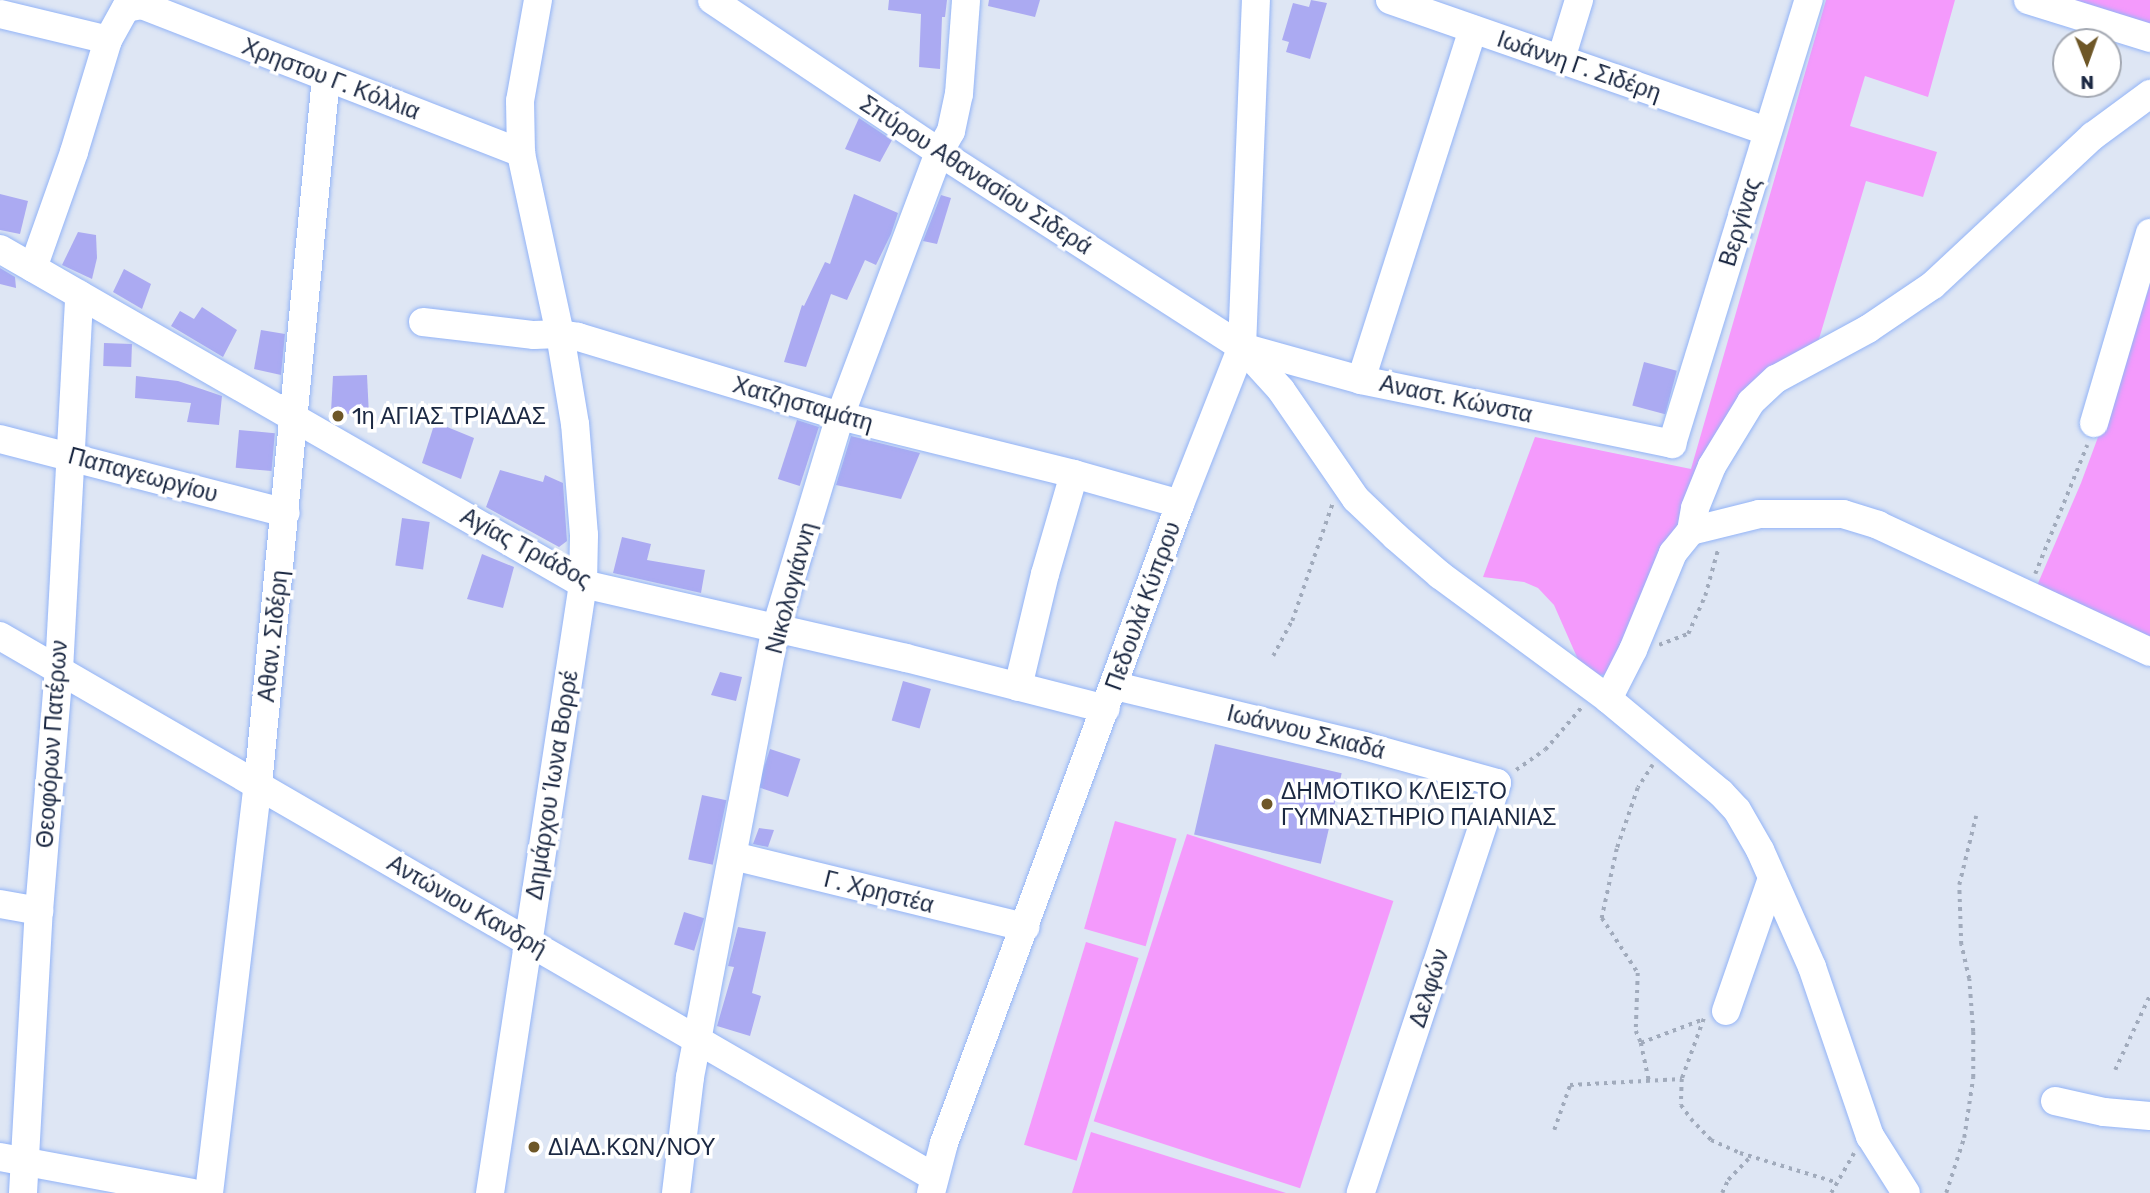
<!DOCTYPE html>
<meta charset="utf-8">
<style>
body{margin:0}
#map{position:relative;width:2150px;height:1193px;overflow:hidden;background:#dee6f4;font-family:Rubik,sans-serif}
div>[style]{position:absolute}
.green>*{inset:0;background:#f49afc;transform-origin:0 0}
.building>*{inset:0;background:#abaaf2;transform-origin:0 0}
.path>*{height:3.5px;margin-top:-1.75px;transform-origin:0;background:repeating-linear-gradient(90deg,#a1abbc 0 3.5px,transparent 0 8.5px)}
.roads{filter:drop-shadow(0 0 2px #93b4f7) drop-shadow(0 0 2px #93b4f7)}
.minor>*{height:28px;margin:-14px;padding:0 14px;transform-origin:14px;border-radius:14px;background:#fff}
.dots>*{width:19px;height:19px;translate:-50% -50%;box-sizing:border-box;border:4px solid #fff;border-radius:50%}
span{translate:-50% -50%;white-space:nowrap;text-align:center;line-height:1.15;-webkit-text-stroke:7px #fff;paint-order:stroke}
.street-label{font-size:23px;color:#1b2842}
.poi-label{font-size:23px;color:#1b2842}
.left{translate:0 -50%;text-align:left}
.north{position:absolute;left:2052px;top:28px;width:70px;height:70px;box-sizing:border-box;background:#fff;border:2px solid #a4a9b3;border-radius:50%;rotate:179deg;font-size:19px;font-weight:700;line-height:28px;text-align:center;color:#1b2842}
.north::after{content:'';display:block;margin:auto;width:24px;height:32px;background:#6e5727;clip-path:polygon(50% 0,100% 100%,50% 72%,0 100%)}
</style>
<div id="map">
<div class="green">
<div style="clip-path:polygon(1826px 0,1955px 0,1928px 97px,1865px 76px,1850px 126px,1937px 152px,1923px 197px,1866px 181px,1816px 349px,1774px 375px,1611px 674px,1599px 675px,1580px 664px,1554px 605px,1538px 588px,1524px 582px,1483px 577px,1535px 437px,1691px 469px)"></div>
<div style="clip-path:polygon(2057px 0,2150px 0,2150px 25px)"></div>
<div style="clip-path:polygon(2150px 284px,2150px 641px,2036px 588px,2081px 483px,2124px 367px)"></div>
<div style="left:1115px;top:821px;width:64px;height:112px;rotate:16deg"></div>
<div style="left:1187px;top:834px;width:217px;height:302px;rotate:18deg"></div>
<div style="left:1086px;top:942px;width:55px;height:212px;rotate:17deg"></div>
<div style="clip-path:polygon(1091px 1132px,1205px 1168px,1286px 1193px,1072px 1193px)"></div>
</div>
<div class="building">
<div style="clip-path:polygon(889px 0,947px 0,945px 17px,942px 17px,940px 69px,919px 67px,921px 14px,888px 10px)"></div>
<div style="clip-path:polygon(989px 0,1040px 0,1035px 17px,988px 6px)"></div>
<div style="clip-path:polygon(1311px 0,1327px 3px,1310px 59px,1286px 52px,1289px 42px,1282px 40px,1293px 3px,1309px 7px)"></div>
<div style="clip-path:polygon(859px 118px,892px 140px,880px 162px,845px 149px)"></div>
<div style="clip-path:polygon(0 194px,28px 201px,20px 234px,0 230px)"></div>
<div style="clip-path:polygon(854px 194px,898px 213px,891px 234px,876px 265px,865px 260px,847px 300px,831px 294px,806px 367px,784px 362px,802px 305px,804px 306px,825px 262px,830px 264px)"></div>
<div style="clip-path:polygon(941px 195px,951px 198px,937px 244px,923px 241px)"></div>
<div style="clip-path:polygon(78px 232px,96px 235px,97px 258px,92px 279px,62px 265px)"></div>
<div style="clip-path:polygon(0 268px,15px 277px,16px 288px,0 284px)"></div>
<div style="clip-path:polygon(124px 269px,151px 284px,142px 309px,113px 292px)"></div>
<div style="clip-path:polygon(202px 307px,237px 330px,223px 357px,171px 326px,180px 311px,194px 319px)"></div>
<div style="clip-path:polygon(261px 330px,285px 334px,281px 375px,254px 369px)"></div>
<div style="left:104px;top:343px;width:28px;height:23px;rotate:2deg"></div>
<div style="left:1644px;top:362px;width:34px;height:45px;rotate:15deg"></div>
<div style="clip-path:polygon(367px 375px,369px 416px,331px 412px,333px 376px)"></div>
<div style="clip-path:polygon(136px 376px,178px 381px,222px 396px,219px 425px,187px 422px,191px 403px,135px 398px)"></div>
<div style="left:797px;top:420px;width:23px;height:62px;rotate:18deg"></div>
<div style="clip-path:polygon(435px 422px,474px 438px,461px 479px,422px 463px)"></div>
<div style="left:239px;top:430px;width:36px;height:38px;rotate:5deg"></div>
<div style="clip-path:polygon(851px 436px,920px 453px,901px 499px,836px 485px)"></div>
<div style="clip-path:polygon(500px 470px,543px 482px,545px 475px,563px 483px,567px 541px,559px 547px,486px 507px)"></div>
<div style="left:402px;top:518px;width:28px;height:48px;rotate:8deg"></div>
<div style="clip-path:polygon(622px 537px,651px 544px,647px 560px,705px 570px,701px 593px,613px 573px)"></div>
<div style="clip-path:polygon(482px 554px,514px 567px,503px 608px,467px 599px)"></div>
<div style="clip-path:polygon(720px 672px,742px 677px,736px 701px,711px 695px)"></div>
<div style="left:903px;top:681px;width:29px;height:41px;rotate:16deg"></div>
<div style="left:1215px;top:744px;width:130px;height:93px;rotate:13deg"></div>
<div style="left:770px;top:749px;width:32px;height:40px;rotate:18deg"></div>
<div style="left:702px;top:795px;width:25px;height:66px;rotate:12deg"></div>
<div style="clip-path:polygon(759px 828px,774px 830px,768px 847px,753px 844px)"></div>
<div style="left:684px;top:912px;width:21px;height:34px;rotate:17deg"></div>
<div style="clip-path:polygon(738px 927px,766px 932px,752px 993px,761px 996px,750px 1036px,717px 1026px,734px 967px,728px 966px)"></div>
</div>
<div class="path">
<div style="left:2035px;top:574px;width:139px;rotate:-68deg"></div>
<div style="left:1659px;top:645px;width:31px;rotate:-21deg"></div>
<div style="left:1688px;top:634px;width:42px;rotate:-65.9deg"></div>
<div style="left:1705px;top:596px;width:49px;rotate:-74.5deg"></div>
<div style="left:1273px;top:656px;width:40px;rotate:-62deg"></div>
<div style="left:1292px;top:621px;width:123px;rotate:-71deg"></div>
<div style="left:1653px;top:765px;width:27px;rotate:123deg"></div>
<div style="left:1638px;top:788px;width:65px;rotate:109deg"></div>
<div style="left:1617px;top:849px;width:71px;rotate:102.3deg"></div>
<div style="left:1602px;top:918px;width:66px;rotate:56.8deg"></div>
<div style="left:1638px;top:973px;width:58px;rotate:92deg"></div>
<div style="left:1636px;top:1031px;width:13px;rotate:67deg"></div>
<div style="left:1641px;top:1043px;width:67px;rotate:-20.9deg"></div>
<div style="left:1516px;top:770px;width:35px;rotate:-35deg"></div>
<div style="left:1545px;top:750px;width:55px;rotate:-49.4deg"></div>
<div style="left:1704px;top:1019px;width:64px;rotate:110.1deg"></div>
<div style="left:1682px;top:1079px;width:26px;rotate:92deg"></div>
<div style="left:1681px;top:1105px;width:17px;rotate:54deg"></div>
<div style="left:1691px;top:1119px;width:29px;rotate:46deg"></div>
<div style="left:1711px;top:1140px;width:32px;rotate:24deg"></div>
<div style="left:1740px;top:1153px;width:99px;rotate:17deg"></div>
<div style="left:1641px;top:1043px;width:39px;rotate:78deg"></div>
<div style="left:2115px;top:1070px;width:83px;rotate:-65deg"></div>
<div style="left:1554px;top:1130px;width:48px;rotate:-70.4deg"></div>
<div style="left:1570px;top:1085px;width:112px;rotate:-3.1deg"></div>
<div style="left:1722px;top:1193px;width:14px;rotate:-65deg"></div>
<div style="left:1728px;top:1180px;width:33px;rotate:-46deg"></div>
<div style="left:1831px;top:1193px;width:46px;rotate:-60.1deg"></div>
<div style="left:1946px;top:1193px;width:58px;rotate:-71.9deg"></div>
<div style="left:1964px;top:1138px;width:61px;rotate:-81.5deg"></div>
<div style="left:1973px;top:1078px;width:46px;rotate:-90deg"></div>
<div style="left:1973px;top:1032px;width:53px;rotate:-94.3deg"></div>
<div style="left:1969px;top:979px;width:35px;rotate:-103deg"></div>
<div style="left:1961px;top:945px;width:60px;rotate:-91.9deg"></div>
<div style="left:1959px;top:885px;width:71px;rotate:-76.2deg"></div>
</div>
<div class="roads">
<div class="minor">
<div style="left:712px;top:0;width:273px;rotate:33.8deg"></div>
<div style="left:939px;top:152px;width:360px;rotate:32.8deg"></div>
<div style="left:1242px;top:347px;width:58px;rotate:47.8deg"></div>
<div style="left:1281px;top:390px;width:132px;rotate:55.5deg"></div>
<div style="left:1356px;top:499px;width:55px;rotate:43.5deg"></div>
<div style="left:1396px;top:537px;width:58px;rotate:40.8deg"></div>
<div style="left:1440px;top:575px;width:209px;rotate:36.4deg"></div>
<div style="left:1608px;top:699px;width:147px;rotate:39.8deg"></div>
<div style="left:1721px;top:793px;width:23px;rotate:47deg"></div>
<div style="left:1737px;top:810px;width:46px;rotate:60.1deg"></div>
<div style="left:1760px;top:850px;width:128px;rotate:66deg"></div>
<div style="left:1812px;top:967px;width:179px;rotate:71.1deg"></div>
<div style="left:1870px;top:1136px;width:67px;rotate:57.7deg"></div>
<div style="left:1390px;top:0;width:400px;rotate:19.2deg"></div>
<div style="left:2028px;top:0;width:128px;rotate:17.3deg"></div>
<div style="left:142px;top:5px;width:407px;rotate:21.3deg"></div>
<div style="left:0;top:14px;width:111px;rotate:13.5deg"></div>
<div style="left:1561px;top:59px;width:62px;rotate:-73deg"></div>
<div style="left:0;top:249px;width:672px;rotate:29.88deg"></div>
<div style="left:583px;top:584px;width:331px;rotate:12.9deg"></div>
<div style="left:906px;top:658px;width:206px;rotate:14.3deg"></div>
<div style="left:33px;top:268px;width:123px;rotate:-70.5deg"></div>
<div style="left:74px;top:152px;width:117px;rotate:-73.1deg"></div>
<div style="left:108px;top:40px;width:37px;rotate:-61deg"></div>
<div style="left:126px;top:8px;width:16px;rotate:-11deg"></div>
<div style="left:142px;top:5px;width:6px;rotate:-59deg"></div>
<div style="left:423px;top:322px;width:112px;rotate:6.7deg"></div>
<div style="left:534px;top:335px;width:26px;rotate:-2deg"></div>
<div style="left:560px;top:334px;width:18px;rotate:9deg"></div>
<div style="left:578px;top:337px;width:274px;rotate:16.8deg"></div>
<div style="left:840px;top:416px;width:241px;rotate:13.9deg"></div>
<div style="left:1074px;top:474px;width:110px;rotate:15.8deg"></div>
<div style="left:1242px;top:347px;width:123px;rotate:15.5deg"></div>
<div style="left:1361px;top:380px;width:318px;rotate:11.6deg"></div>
<div style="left:1672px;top:444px;width:465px;rotate:-72.9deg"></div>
<div style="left:1361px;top:380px;width:368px;rotate:-72.3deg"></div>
<div style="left:2094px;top:423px;width:198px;rotate:-73.6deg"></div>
<div style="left:0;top:439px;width:295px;rotate:14.5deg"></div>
<div style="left:1691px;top:531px;width:23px;rotate:-80deg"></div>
<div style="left:1695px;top:508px;width:45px;rotate:-68deg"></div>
<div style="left:1712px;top:466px;width:75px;rotate:-58.6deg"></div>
<div style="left:1751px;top:402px;width:34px;rotate:-43deg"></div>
<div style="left:1776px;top:379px;width:105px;rotate:-28.5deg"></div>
<div style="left:1868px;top:329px;width:78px;rotate:-34.1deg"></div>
<div style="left:1933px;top:285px;width:219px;rotate:-43deg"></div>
<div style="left:2093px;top:136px;width:71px;rotate:-36.4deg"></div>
<div style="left:0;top:636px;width:1079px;rotate:30.08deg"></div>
<div style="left:1115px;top:686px;width:256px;rotate:13.5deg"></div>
<div style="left:1364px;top:746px;width:138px;rotate:15.5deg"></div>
<div style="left:1497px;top:783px;width:432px;rotate:108.4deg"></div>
<div style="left:1018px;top:687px;width:116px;rotate:-76.6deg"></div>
<div style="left:1045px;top:574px;width:104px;rotate:-73.8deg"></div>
<div style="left:1608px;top:699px;width:55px;rotate:-63deg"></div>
<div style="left:1633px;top:650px;width:105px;rotate:-67.6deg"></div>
<div style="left:1673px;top:553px;width:28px;rotate:-51deg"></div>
<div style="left:1691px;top:531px;width:70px;rotate:-14deg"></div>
<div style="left:1759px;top:514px;width:84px"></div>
<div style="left:1843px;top:514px;width:37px;rotate:17deg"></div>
<div style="left:1878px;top:525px;width:300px;rotate:25deg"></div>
<div style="left:733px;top:856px;width:301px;rotate:13.7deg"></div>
<div style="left:0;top:904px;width:40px;rotate:10deg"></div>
<div style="left:1726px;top:1011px;width:141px;rotate:-70.9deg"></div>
<div style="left:2055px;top:1101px;width:50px;rotate:12.7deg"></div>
<div style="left:2104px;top:1112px;width:46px;rotate:5deg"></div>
<div style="left:0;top:1157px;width:195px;rotate:10.6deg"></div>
<div style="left:23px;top:1193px;width:282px;rotate:-86.8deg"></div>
<div style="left:39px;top:911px;width:242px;rotate:-85.3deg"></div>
<div style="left:59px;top:670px;width:376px;rotate:-86.9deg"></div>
<div style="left:209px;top:1193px;width:411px;rotate:-83.2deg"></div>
<div style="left:258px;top:785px;width:711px;rotate:-84.51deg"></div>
<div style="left:490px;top:1193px;width:616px;rotate:-81.32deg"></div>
<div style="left:583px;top:584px;width:49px;rotate:-88.8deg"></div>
<div style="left:584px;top:535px;width:111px;rotate:-94.6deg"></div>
<div style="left:575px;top:424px;width:91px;rotate:-99.5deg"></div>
<div style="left:560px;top:334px;width:185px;rotate:-102.2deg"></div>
<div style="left:521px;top:153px;width:52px;rotate:-91.1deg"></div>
<div style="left:520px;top:101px;width:103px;rotate:-79.9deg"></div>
<div style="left:676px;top:1193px;width:117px;rotate:-83.1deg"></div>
<div style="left:690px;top:1077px;width:457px;rotate:-79.2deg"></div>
<div style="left:776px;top:628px;width:221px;rotate:-73.2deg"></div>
<div style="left:840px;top:416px;width:282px;rotate:-69.4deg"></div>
<div style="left:939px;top:152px;width:24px;rotate:-60deg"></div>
<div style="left:951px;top:131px;width:38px;rotate:-78deg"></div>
<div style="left:959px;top:94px;width:94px;rotate:-85.7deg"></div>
<div style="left:931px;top:1193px;width:52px;rotate:-75.4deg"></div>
<div style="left:944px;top:1143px;width:681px;rotate:-69.73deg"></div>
<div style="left:1180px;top:504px;width:169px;rotate:-68.5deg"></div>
<div style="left:1242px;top:347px;width:347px;rotate:-87.7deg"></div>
</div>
</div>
<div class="dots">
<div style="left:338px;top:416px;background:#6e5727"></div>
<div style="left:1267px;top:804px;background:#6e5727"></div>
<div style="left:534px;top:1147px;background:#6e5727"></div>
</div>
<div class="street-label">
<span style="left:1579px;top:66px;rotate:19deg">Ιωάννη Γ. Σιδέρη</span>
<span style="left:331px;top:79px;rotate:21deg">Χρηστου Γ. Κόλλια</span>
<span style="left:976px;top:175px;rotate:33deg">Σπύρου Αθανασίου Σιδερά</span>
<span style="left:1740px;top:222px;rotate:-73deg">Βεργίνας</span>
<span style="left:1456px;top:399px;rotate:12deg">Αναστ. Κώνστα</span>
<span style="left:803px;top:404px;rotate:16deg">Χατζησταμάτη</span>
<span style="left:143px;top:475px;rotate:15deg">Παπαγεωργίου</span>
<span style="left:526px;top:548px;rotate:28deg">Αγίας Τριάδος</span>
<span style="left:791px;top:588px;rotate:-75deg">Νικολογιάννη</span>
<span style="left:1143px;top:606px;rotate:-70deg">Πεδουλά Κύπρου</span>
<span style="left:273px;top:636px;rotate:-84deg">Αθαν. Σιδέρη</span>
<span style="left:1306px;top:732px;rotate:14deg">Ιωάννου Σκιαδά</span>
<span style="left:52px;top:744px;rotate:-86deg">Θεοφόρων Πατέρων</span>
<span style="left:552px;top:785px;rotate:-81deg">Δημάρχου Ίωνα Βορρέ</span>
<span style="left:879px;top:892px;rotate:14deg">Γ. Χρηστέα</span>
<span style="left:467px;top:906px;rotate:30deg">Αντώνιου Κανδρή</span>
<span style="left:1429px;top:988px;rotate:-72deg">Δελφών</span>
</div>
<div class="poi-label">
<span class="left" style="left:352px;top:416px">1η ΑΓΙΑΣ ΤΡΙΑΔΑΣ</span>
<span class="left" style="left:1281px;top:804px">ΔΗΜΟΤΙΚΟ ΚΛΕΙΣΤΟ<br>ΓΥΜΝΑΣΤΗΡΙΟ ΠΑΙΑΝΙΑΣ</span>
<span class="left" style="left:548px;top:1147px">ΔΙΑΔ.ΚΩΝ/ΝΟΥ</span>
</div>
<div class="north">N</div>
</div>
